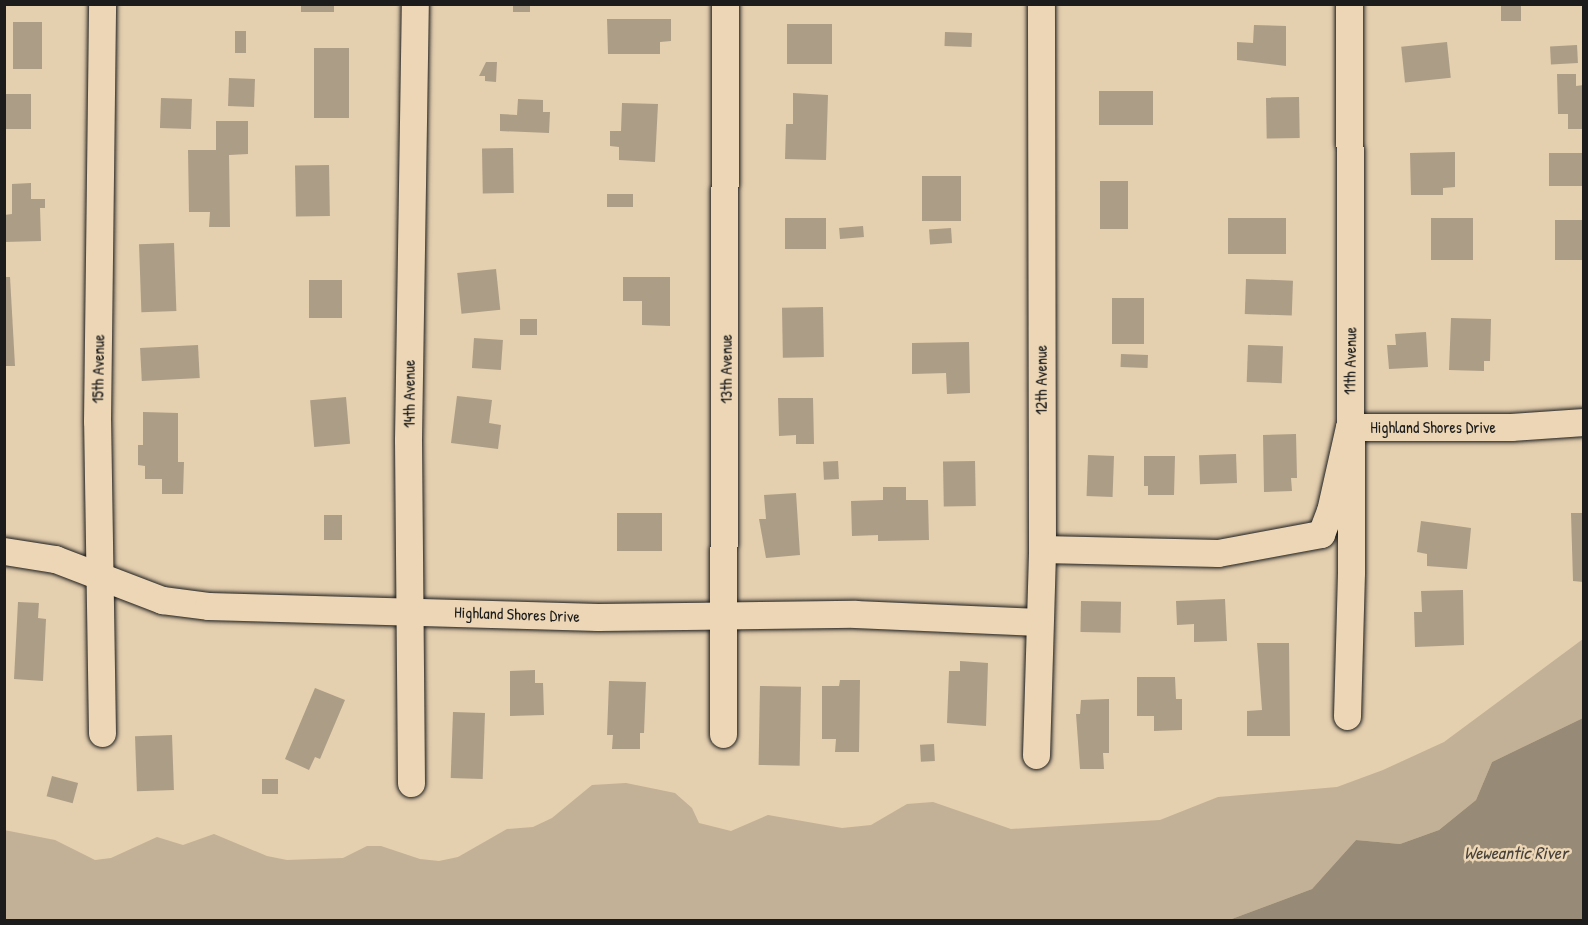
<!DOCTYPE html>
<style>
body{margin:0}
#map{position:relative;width:1588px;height:925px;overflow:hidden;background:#e4cfaf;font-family:"Patrick Hand",sans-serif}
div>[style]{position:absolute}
.green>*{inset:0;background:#c2b196}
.water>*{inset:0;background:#978a76}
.building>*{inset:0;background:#ac9d86;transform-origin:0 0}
.roads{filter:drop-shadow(0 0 2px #1c1c1c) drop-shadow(0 0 2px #1c1c1c)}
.street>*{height:27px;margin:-13.5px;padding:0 13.5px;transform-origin:13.5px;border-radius:13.5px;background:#ecd6b5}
span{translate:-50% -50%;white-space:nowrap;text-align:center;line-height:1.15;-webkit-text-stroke:5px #ecd6b5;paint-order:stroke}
.street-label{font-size:16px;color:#1c1c1c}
.water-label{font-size:18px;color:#47423c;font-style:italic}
.frame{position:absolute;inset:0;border:6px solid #1c1c1c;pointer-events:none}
</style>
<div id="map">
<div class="green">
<div style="clip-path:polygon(1583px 639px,1583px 718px,1492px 762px,1476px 800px,1439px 830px,1400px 844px,1356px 840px,1312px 889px,1229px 920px,5px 920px,4px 830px,55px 840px,95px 860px,111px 858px,157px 837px,183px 845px,214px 834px,267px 856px,287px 860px,343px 858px,367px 846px,381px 846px,420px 859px,439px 861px,458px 857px,507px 829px,533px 827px,552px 818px,592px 785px,626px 783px,675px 793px,692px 808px,699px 823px,731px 831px,768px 815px,842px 828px,871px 825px,907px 804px,933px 802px,1011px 829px,1160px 820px,1218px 797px,1337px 787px,1383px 770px,1444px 742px)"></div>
</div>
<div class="water">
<div style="clip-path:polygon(1583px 718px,1583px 920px,1229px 920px,1312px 889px,1356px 840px,1400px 844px,1439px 830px,1476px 800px,1492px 762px)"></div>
</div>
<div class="building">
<div style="left:301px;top:4px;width:33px;height:8px"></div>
<div style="left:513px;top:4px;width:17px;height:8px"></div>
<div style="left:1501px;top:4px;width:20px;height:17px"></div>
<div style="clip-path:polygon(607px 19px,671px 19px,671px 41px,660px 42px,660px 54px,608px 54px)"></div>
<div style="left:13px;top:22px;width:29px;height:47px"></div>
<div style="left:787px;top:24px;width:45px;height:40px"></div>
<div style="clip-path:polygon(1254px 25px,1286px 26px,1286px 66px,1237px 60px,1237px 42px,1253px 43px)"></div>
<div style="left:235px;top:31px;width:11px;height:22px"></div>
<div style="left:945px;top:32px;width:27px;height:14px;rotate:2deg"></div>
<div style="left:1447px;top:42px;width:36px;height:46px;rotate:84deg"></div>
<div style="left:1577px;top:45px;width:18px;height:27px;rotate:87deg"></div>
<div style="left:314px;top:48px;width:35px;height:70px"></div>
<div style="clip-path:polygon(486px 62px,497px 62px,496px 82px,485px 81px,485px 76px,479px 76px)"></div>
<div style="clip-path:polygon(1557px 74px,1576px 74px,1576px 86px,1584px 85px,1584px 129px,1568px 129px,1568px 114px,1558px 114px)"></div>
<div style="left:229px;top:78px;width:26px;height:28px;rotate:2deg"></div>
<div style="left:1153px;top:91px;width:34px;height:54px;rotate:90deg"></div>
<div style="clip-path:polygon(793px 93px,828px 95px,826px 160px,785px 159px,786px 124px,793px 124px)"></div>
<div style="left:4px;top:94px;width:27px;height:35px"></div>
<div style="left:1299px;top:97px;width:41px;height:33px;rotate:89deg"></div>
<div style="left:161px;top:98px;width:31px;height:30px;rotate:2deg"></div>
<div style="clip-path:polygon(518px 99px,543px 100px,543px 112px,550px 112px,549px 133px,500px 131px,500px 114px,517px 115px)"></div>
<div style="clip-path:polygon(622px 103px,658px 104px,655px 162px,619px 160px,619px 147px,610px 146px,610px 131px,621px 131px)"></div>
<div style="clip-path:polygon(216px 121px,248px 121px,248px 154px,229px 155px,230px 227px,209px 227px,210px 212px,189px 212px,188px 150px,216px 150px)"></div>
<div style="left:513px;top:148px;width:45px;height:31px;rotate:89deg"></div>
<div style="clip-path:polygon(1455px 152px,1455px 187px,1443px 188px,1443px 195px,1411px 195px,1410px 153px)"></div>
<div style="left:1549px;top:153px;width:35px;height:33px"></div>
<div style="left:329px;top:165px;width:51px;height:34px;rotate:89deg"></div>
<div style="left:922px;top:176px;width:39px;height:45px"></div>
<div style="left:1100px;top:181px;width:28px;height:48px"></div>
<div style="clip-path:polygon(31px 183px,31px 199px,45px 199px,45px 208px,40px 208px,41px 241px,4px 242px,4px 215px,12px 214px,12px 184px)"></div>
<div style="left:607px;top:194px;width:26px;height:13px"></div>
<div style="left:826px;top:218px;width:31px;height:41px;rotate:90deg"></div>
<div style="left:1228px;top:218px;width:58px;height:36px"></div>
<div style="left:1431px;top:218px;width:42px;height:42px"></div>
<div style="left:1555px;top:220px;width:29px;height:40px"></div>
<div style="left:863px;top:226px;width:11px;height:24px;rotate:85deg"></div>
<div style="left:951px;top:228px;width:15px;height:22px;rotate:86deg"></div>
<div style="left:174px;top:243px;width:68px;height:35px;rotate:88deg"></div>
<div style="left:496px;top:269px;width:41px;height:39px;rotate:84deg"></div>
<div style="clip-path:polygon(4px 277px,10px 277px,15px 366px,4px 366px)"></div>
<div style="clip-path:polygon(623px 277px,670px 277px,670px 326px,642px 325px,642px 301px,623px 301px)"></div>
<div style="left:1246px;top:279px;width:47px;height:35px;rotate:2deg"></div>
<div style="left:309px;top:280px;width:33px;height:38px"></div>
<div style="left:1112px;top:298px;width:32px;height:46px"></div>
<div style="left:823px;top:307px;width:50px;height:41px;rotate:89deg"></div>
<div style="clip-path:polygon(1451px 318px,1491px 319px,1490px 361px,1484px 361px,1484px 371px,1449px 370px)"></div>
<div style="left:520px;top:319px;width:17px;height:16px"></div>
<div style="clip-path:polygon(1426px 332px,1428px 367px,1389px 369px,1387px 345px,1396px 345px,1395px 334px)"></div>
<div style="left:474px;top:338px;width:29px;height:30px;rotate:4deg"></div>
<div style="clip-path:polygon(969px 342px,970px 393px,947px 394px,946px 373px,912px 374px,912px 343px)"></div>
<div style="left:198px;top:345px;width:33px;height:58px;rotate:87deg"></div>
<div style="left:1248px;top:345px;width:35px;height:37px;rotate:2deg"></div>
<div style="left:1121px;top:354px;width:27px;height:13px;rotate:2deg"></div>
<div style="clip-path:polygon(457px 396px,492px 400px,489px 423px,501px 425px,498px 449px,451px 443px)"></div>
<div style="left:346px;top:397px;width:47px;height:36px;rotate:85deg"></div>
<div style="clip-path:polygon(778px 398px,813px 398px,814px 444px,796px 444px,796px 435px,779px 436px)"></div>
<div style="clip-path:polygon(143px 412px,178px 413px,178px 462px,184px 462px,183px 494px,162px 494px,162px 479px,145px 479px,145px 466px,138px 465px,138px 445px,143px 445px)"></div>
<div style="clip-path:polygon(1296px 434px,1297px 478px,1291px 478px,1292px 491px,1264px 492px,1263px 435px)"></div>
<div style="left:1236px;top:454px;width:29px;height:37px;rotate:88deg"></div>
<div style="left:1088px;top:455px;width:26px;height:41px;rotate:2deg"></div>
<div style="clip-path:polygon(1144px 456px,1175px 456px,1174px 495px,1148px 495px,1148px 486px,1144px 486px)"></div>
<div style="left:838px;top:461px;width:18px;height:15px;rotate:87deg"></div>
<div style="left:975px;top:461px;width:45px;height:32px;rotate:89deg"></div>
<div style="clip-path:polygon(883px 487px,906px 487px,906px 500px,928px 500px,929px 540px,878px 541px,878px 535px,852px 536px,851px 501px,883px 500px)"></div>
<div style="clip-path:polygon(796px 493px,800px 555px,766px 558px,759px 519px,766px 519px,764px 495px)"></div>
<div style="left:617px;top:513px;width:45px;height:38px"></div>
<div style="clip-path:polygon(1571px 513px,1584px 513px,1584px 582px,1573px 581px)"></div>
<div style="left:324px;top:515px;width:18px;height:25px"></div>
<div style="clip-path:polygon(1421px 521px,1471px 528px,1467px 569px,1427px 566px,1427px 554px,1417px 552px)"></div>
<div style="clip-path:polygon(1463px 590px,1464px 645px,1415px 647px,1414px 612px,1422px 612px,1421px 591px)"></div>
<div style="clip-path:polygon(1225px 599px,1227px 641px,1194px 642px,1194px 624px,1177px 625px,1176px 601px)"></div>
<div style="left:1081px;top:601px;width:40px;height:31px;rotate:1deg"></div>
<div style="clip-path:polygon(18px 602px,39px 603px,38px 618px,46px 619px,43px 681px,14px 679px)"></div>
<div style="clip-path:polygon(1257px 643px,1289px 643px,1290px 736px,1247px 736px,1247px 711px,1262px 710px)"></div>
<div style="clip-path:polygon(960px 661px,988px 663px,986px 726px,947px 723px,949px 671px,960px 671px)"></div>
<div style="clip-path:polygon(535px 670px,535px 683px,543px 683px,544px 715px,510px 716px,510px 671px)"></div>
<div style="clip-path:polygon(1137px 677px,1175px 677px,1176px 699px,1182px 699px,1182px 730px,1154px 731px,1154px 716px,1137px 716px)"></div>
<div style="clip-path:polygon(840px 680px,860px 680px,859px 752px,835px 752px,836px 739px,822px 739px,822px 686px,839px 686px)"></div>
<div style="clip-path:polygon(609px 681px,646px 682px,644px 733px,640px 733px,640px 749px,612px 749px,613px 735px,607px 735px)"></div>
<div style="left:760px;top:686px;width:41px;height:79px;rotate:1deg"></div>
<div style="clip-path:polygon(315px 688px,345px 700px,320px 759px,315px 757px,309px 770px,285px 759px)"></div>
<div style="clip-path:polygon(1109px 699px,1109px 753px,1103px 753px,1104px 769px,1080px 769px,1076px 714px,1080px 714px,1081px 700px)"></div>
<div style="left:453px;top:712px;width:32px;height:66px;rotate:2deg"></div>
<div style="left:172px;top:735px;width:55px;height:37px;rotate:88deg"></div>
<div style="left:934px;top:744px;width:17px;height:14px;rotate:87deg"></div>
<div style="left:52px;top:776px;width:27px;height:21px;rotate:15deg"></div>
<div style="left:262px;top:779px;width:16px;height:15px"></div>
</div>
<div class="roads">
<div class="street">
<div style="left:1042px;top:549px;width:176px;rotate:1.3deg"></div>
<div style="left:1218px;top:553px;width:105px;rotate:-10.5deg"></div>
<div style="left:1321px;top:534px;width:25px;rotate:-69deg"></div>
<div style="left:1330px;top:511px;width:86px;rotate:-77.3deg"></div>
<div style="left:1349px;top:427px;width:162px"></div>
<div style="left:1511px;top:427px;width:73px;rotate:-3.9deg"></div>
<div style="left:4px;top:551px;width:52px;rotate:8.9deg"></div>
<div style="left:55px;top:559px;width:115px;rotate:21deg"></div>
<div style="left:162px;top:600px;width:46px;rotate:7.4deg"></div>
<div style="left:208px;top:606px;width:390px;rotate:1.6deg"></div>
<div style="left:598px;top:617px;width:257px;rotate:-0.7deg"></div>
<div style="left:855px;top:614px;width:184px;rotate:2.5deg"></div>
<div style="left:1347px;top:716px;width:144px;rotate:-88.4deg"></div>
<div style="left:1351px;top:572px;width:568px;rotate:-90.2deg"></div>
<div style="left:102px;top:733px;width:312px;rotate:-90.9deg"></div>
<div style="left:97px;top:421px;width:417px;rotate:-89.3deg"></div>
<div style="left:723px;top:734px;width:730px;rotate:-89.84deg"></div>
<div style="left:1036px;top:755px;width:206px;rotate:-88.3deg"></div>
<div style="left:1042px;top:549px;width:545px;rotate:-90.11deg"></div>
<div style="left:411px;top:783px;width:343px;rotate:-90.5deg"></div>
<div style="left:408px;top:440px;width:436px;rotate:-89.1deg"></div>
</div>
</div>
<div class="street-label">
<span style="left:1350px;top:361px;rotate:-89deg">11th Avenue</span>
<span style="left:98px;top:369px;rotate:-89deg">15th Avenue</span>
<span style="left:726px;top:369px;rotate:-90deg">13th Avenue</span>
<span style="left:1041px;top:380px;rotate:-90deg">12th Avenue</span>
<span style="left:409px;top:394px;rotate:-90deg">14th Avenue</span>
<span style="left:1433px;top:427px">Highland Shores Drive</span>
<span style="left:517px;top:614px;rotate:2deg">Highland Shores Drive</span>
</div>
<div class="water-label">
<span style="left:1516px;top:853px">Weweantic River</span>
</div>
<div class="frame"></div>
</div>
